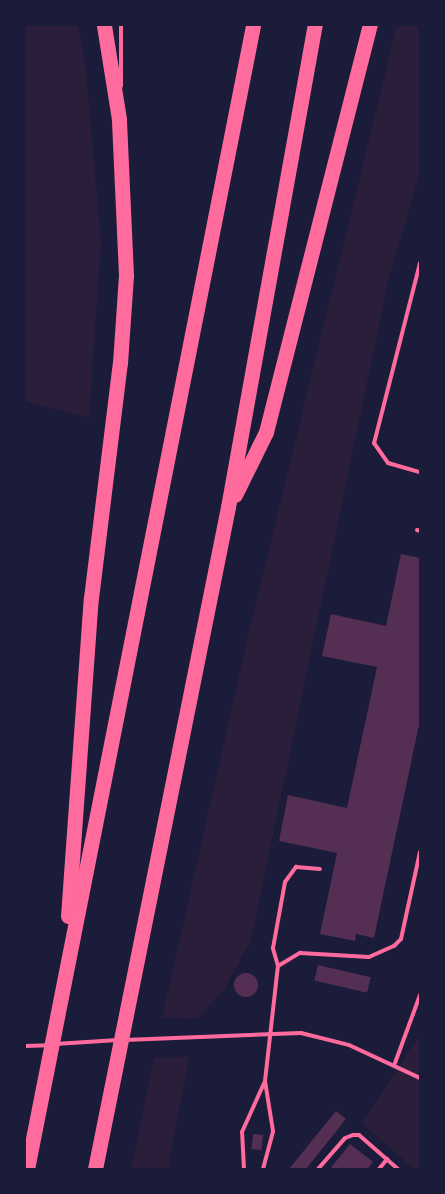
<!DOCTYPE html>
<style>
body{margin:0}
#map{position:relative;width:445px;height:1194px;overflow:hidden;background:#1b1b3a;font-family:"PT Sans Narrow",sans-serif}
div>[style]{position:absolute}
.green>*{inset:0;background:#2a1e3b}
.building>*{inset:0;background:#542f53;transform-origin:0 0}
.round{border-radius:50%}
.service>*{height:4px;margin:-2px;padding:0 2px;transform-origin:2px;border-radius:2px;background:#ff6b9d}
.motorway>*{height:15px;margin:-7.5px;padding:0 7.5px;transform-origin:7.5px;border-radius:7.5px;background:#ff6b9d}
span{translate:-50% -50%;white-space:nowrap;text-align:center;line-height:1.15;-webkit-text-stroke:4.5px #1b1b3a;paint-order:stroke}
.frame{position:absolute;inset:0;border:26px solid #1b1b3a;pointer-events:none}
</style>
<div id="map">
<div class="green">
<div style="clip-path:polygon(25px 25px,78px 25px,86px 69px,101px 243px,89px 418px,25px 401px)"></div>
<div style="clip-path:polygon(397px 25px,420px 25px,420px 173px,389px 277px,251px 940px,224px 990px,197px 1019px,162px 1018px,251px 623px)"></div>
<div style="clip-path:polygon(420px 1034px,420px 1169px,414px 1169px,362px 1123px)"></div>
<div style="clip-path:polygon(189px 1057px,168px 1169px,131px 1169px,154px 1058px)"></div>
</div>
<div class="building">
<div style="clip-path:polygon(401px 554px,420px 558px,420px 720px,374px 938px,356px 934px,355px 941px,320px 934px,337px 853px,279px 841px,288px 795px,347px 808px,377px 667px,322px 656px,331px 614px,386px 626px)"></div>
<div style="left:318px;top:965px;width:54px;height:16px;rotate:13deg"></div>
<div class="round" style="left:234px;top:973px;width:24px;height:24px"></div>
<div style="clip-path:polygon(336px 1111px,346px 1119px,306px 1169px,289px 1169px)"></div>
<div style="left:253px;top:1134px;width:10px;height:15px;rotate:6deg"></div>
<div style="clip-path:polygon(350px 1144px,373px 1162px,367px 1169px,330px 1169px)"></div>
</div>
<div class="service">
<div style="left:121px;top:86px;width:61px;rotate:-90deg"></div>
<div style="left:420px;top:263px;width:186px;rotate:104.3deg"></div>
<div style="left:374px;top:443px;width:24px;rotate:55deg"></div>
<div style="left:388px;top:463px;width:33px;rotate:16deg"></div>
<div style="left:417px;top:530px;width:3px;rotate:18deg"></div>
<div style="left:278px;top:966px;width:19px;rotate:-106deg"></div>
<div style="left:273px;top:948px;width:67px;rotate:-79.7deg"></div>
<div style="left:285px;top:882px;width:19px;rotate:-54deg"></div>
<div style="left:296px;top:867px;width:24px;rotate:5deg"></div>
<div style="left:125px;top:1040px;width:176px;rotate:-2.3deg"></div>
<div style="left:301px;top:1033px;width:49px;rotate:14deg"></div>
<div style="left:349px;top:1045px;width:78px;rotate:24.9deg"></div>
<div style="left:55px;top:1044px;width:63px;rotate:-3.6deg"></div>
<div style="left:25px;top:1046px;width:23px;rotate:-2deg"></div>
<div style="left:395px;top:1063px;width:72px;rotate:-69.8deg"></div>
<div style="left:244px;top:1169px;width:37px;rotate:-93deg"></div>
<div style="left:242px;top:1132px;width:56px;rotate:-65.7deg"></div>
<div style="left:265px;top:1081px;width:116px;rotate:-83.6deg"></div>
<div style="left:278px;top:966px;width:26px;rotate:-31deg"></div>
<div style="left:300px;top:953px;width:69px;rotate:3.3deg"></div>
<div style="left:369px;top:957px;width:27px;rotate:-24deg"></div>
<div style="left:394px;top:946px;width:10px;rotate:-45deg"></div>
<div style="left:401px;top:939px;width:89px;rotate:-77.7deg"></div>
<div style="left:263px;top:1169px;width:39px;rotate:-75deg"></div>
<div style="left:273px;top:1131px;width:51px;rotate:-99.1deg"></div>
<div style="left:318px;top:1169px;width:41px;rotate:-48.9deg"></div>
<div style="left:345px;top:1138px;width:9px;rotate:-21deg"></div>
<div style="left:353px;top:1135px;width:6px"></div>
<div style="left:359px;top:1135px;width:52px;rotate:41.1deg"></div>
<div style="left:379px;top:1169px;width:13px;rotate:-51deg"></div>
</div>
<div class="motorway">
<div style="left:235px;top:495px;width:70px;rotate:-63.8deg"></div>
<div style="left:266px;top:432px;width:420px;rotate:-75.7deg"></div>
<div style="left:68px;top:916px;width:319px;rotate:-85.9deg"></div>
<div style="left:91px;top:598px;width:237px;rotate:-83deg"></div>
<div style="left:120px;top:363px;width:88px;rotate:-86.1deg"></div>
<div style="left:126px;top:275px;width:156px;rotate:-92.6deg"></div>
<div style="left:119px;top:119px;width:95px;rotate:-99.1deg"></div>
<div style="left:27px;top:1169px;width:1166px;rotate:-78.82deg"></div>
<div style="left:95px;top:1169px;width:675px;rotate:-78.64deg"></div>
<div style="left:228px;top:507px;width:490px;rotate:-79.8deg"></div>
</div>
<div class="frame"></div>
</div>
